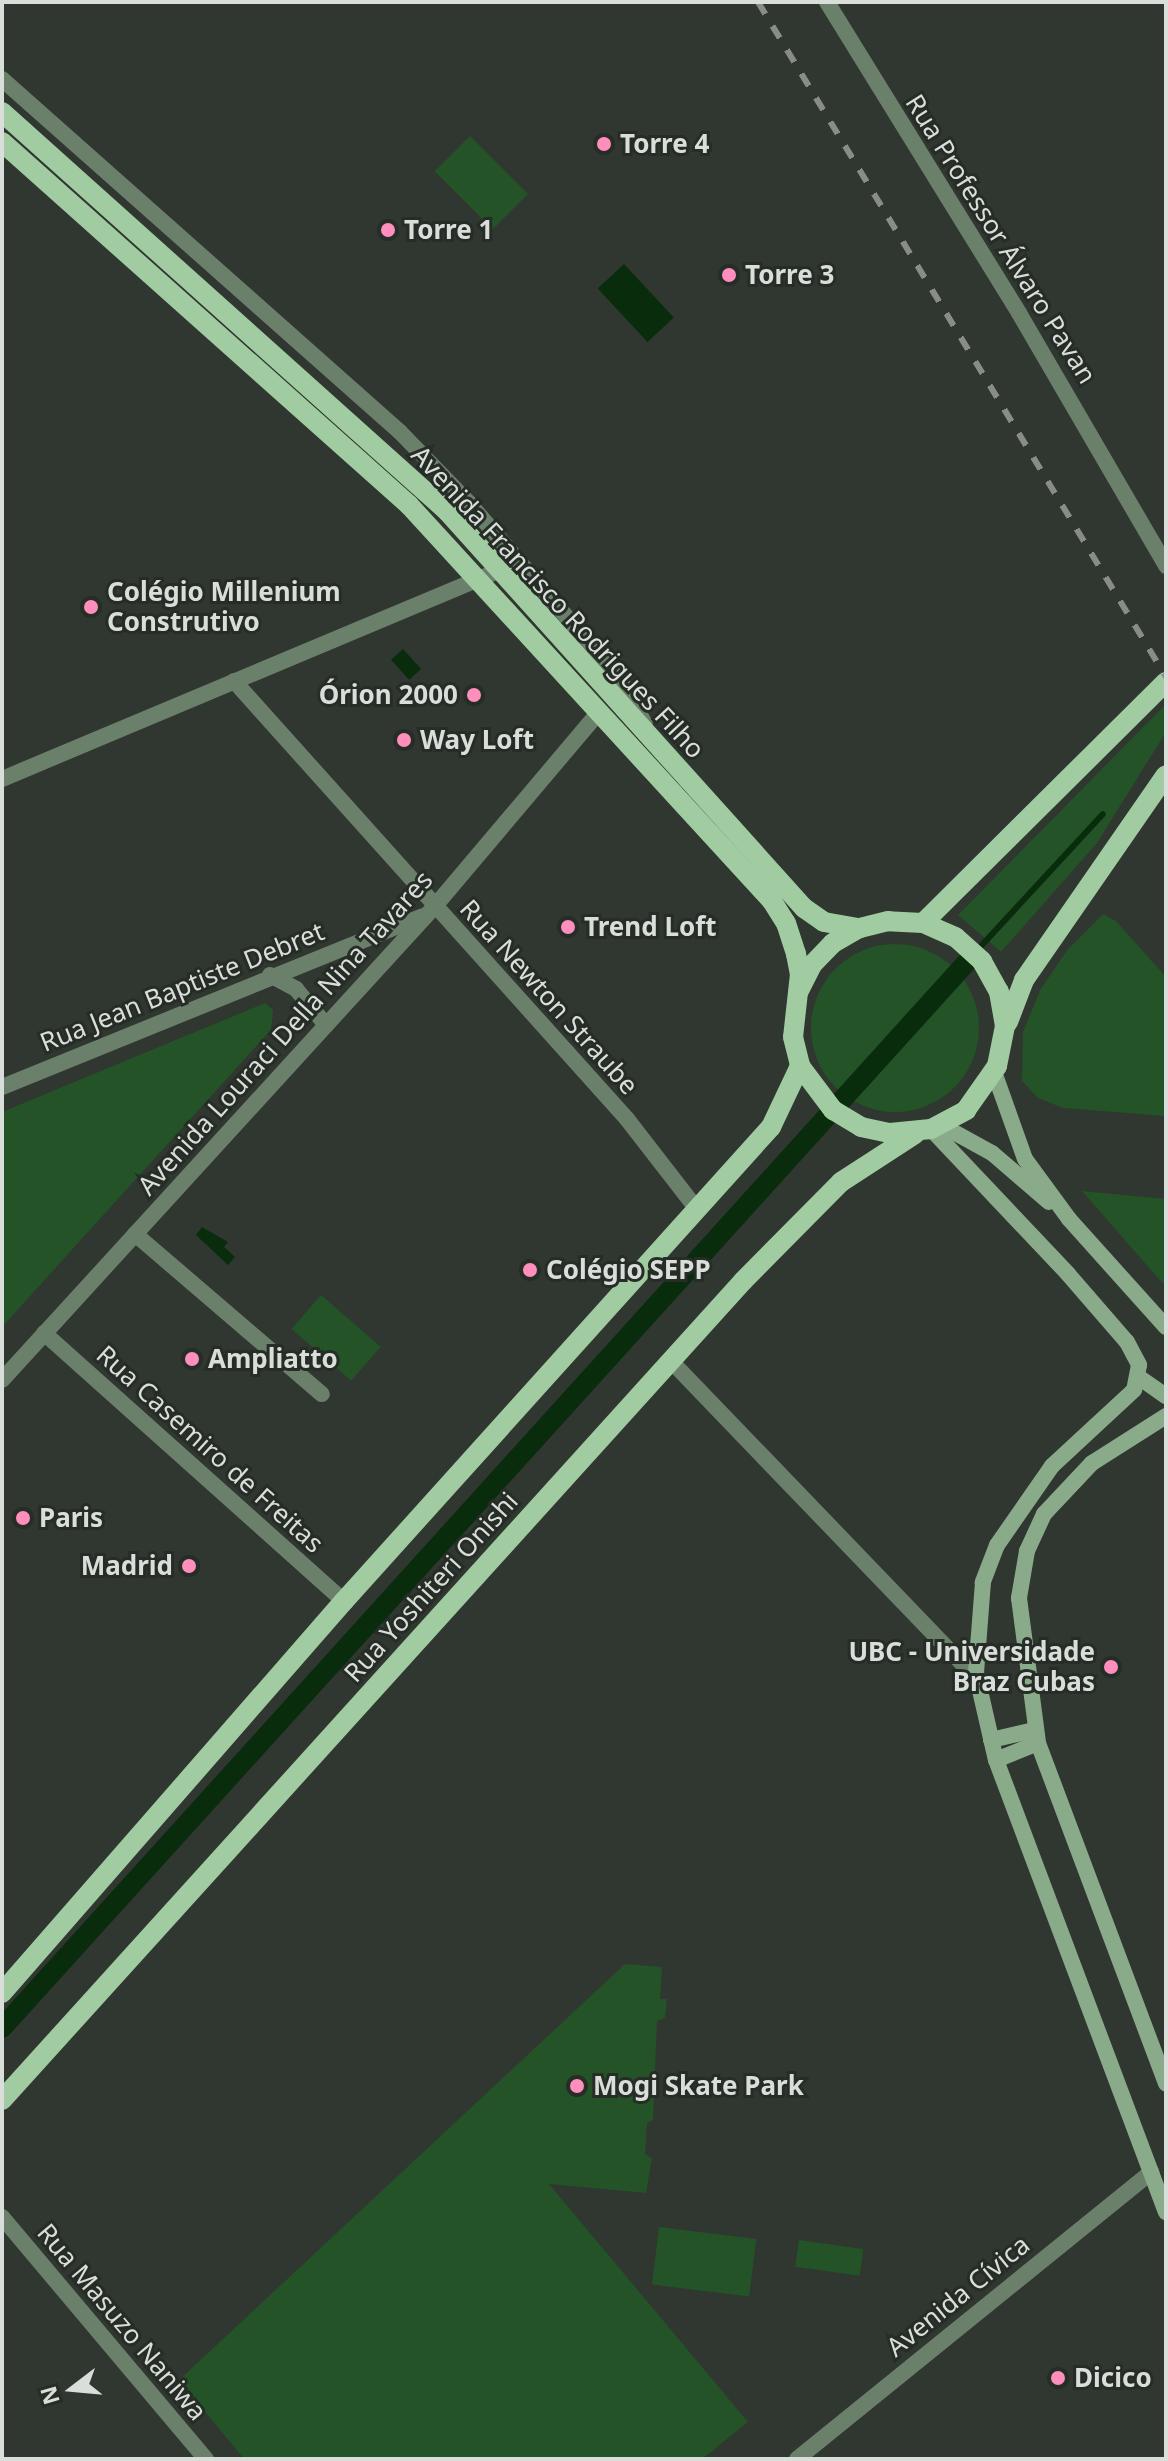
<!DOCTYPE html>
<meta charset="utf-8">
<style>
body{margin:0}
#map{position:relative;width:1168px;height:2461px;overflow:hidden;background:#303630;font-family:"Noto Sans",sans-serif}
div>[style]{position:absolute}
.green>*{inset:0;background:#245327;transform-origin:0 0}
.round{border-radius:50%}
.water>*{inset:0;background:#082c0c;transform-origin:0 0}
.stream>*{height:6px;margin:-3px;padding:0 3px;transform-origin:3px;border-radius:3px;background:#082c0c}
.canal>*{height:20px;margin:-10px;padding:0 10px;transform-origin:10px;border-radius:10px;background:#082c0c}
.street>*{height:16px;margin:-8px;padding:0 8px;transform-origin:8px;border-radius:8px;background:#6b806b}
.secondary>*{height:16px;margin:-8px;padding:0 8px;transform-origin:8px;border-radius:8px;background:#8aab8a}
.primary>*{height:20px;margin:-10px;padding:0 10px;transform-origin:10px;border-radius:10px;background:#a1cca1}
.rail>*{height:6px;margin-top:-3px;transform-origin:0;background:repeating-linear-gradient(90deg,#888d88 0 14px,transparent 0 28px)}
.dots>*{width:22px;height:22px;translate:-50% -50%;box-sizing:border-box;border:4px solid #262c26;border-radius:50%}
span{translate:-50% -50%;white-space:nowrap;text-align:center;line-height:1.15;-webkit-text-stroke:6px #262c26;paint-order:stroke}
.poi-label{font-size:26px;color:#dadeda;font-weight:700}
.left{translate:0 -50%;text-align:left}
.right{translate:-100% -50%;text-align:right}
.street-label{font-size:26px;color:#dadeda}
.frame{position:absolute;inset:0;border:4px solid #dadeda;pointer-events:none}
.north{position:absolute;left:32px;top:2349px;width:80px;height:80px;-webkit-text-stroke:6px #262c26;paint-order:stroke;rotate:254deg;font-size:22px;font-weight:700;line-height:32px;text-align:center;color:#dadeda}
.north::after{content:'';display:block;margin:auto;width:28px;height:36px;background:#dadeda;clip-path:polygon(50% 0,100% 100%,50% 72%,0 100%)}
</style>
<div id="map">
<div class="green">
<div style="left:470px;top:136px;width:82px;height:50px;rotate:45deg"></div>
<div style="clip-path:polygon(1166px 704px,1166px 732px,1097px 843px,1001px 952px,958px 915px)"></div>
<div style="clip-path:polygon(1103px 914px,1116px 921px,1166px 977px,1166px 1116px,1063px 1108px,1038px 1098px,1022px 1081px,1023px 1032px,1040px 990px,1068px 949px)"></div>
<div class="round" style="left:811px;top:944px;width:168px;height:168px"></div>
<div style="clip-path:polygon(265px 1003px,273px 1010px,271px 1030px,2px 1327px,2px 1112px)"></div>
<div style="clip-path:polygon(1082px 1191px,1166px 1199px,1166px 1286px,1157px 1277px)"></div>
<div style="left:321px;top:1295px;width:79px;height:45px;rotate:41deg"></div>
<div style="clip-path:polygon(625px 1964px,662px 1967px,660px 1999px,667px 1999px,665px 2018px,657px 2021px,653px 2120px,647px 2123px,645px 2154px,652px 2158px,646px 2193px,549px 2184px,748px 2422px,702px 2459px,244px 2459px,179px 2380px)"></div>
<div style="left:659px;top:2227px;width:98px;height:58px;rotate:7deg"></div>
<div style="left:799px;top:2240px;width:65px;height:27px;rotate:8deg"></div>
</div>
<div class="water">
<div style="left:624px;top:264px;width:73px;height:36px;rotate:47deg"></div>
<div style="left:403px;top:649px;width:27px;height:16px;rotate:48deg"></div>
<div style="clip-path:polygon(202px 1227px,228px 1242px,224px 1247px,235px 1257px,228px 1265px,196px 1235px)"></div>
</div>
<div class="stream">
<div style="left:982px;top:945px;width:178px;rotate:-47.3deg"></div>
</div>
<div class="canal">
<div style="left:2px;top:2028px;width:1436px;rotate:-47.85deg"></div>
</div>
<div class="street">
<div style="left:827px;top:2px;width:365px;rotate:58.3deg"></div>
<div style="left:1019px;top:313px;width:293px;rotate:59.8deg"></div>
<div style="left:2px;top:79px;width:532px;rotate:41.57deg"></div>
<div style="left:400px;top:432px;width:99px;rotate:45.8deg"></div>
<div style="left:469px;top:503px;width:232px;rotate:49.4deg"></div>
<div style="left:620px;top:679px;width:51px;rotate:60.9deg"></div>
<div style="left:234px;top:681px;width:588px;rotate:48.1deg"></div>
<div style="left:627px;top:1119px;width:113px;rotate:52.2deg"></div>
<div style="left:2px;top:779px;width:540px;rotate:-22.77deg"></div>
<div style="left:270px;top:975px;width:30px;rotate:28deg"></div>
<div style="left:296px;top:989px;width:47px;rotate:50.2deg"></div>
<div style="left:2px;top:1087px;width:454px;rotate:-22.1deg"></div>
<div style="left:135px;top:1234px;width:246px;rotate:40.6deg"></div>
<div style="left:44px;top:1333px;width:402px;rotate:41.8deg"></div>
<div style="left:670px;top:1360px;width:443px;rotate:46.1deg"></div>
<div style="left:2px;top:1380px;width:642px;rotate:-47.59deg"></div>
<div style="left:435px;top:906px;width:253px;rotate:-49.8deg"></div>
<div style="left:2px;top:2217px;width:317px;rotate:49.9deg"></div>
<div style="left:797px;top:2459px;width:456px;rotate:-39deg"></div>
</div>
<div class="secondary">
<div style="left:994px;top:1072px;width:92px;rotate:70.4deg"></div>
<div style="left:1025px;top:1159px;width:74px;rotate:53.7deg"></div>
<div style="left:1069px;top:1219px;width:145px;rotate:48.1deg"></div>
<div style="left:941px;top:1125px;width:58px;rotate:28.8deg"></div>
<div style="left:992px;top:1153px;width:75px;rotate:40.7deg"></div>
<div style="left:931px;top:1129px;width:199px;rotate:46.6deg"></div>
<div style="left:1068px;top:1274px;width:90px;rotate:49.1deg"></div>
<div style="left:1127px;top:1342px;width:26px;rotate:62deg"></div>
<div style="left:1139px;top:1365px;width:25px;rotate:101deg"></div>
<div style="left:1134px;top:1390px;width:112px;rotate:137.2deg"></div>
<div style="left:1052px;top:1466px;width:96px;rotate:124.8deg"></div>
<div style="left:997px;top:1545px;width:40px;rotate:111deg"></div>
<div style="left:983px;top:1582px;width:91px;rotate:94.4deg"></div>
<div style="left:976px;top:1673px;width:89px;rotate:77.1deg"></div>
<div style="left:996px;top:1760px;width:483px;rotate:69.4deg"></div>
<div style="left:1140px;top:1378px;width:32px;rotate:35deg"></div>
<div style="left:1166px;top:1416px;width:88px;rotate:147.6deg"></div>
<div style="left:1092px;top:1463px;width:70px;rotate:133.3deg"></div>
<div style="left:1044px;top:1514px;width:41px;rotate:114.7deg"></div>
<div style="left:1027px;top:1551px;width:48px;rotate:99.7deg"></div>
<div style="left:1019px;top:1598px;width:146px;rotate:82.5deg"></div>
<div style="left:1038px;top:1743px;width:364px;rotate:69.4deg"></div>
<div style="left:991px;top:1740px;width:44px;rotate:-13.1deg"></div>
<div style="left:996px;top:1760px;width:45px;rotate:-22deg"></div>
</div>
<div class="primary">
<div style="left:2px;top:112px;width:598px;rotate:41.88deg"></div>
<div style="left:447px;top:511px;width:534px;rotate:48.04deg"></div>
<div style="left:804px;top:908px;width:24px;rotate:35deg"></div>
<div style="left:824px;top:922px;width:36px;rotate:10deg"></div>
<div style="left:2px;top:142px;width:545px;rotate:41.73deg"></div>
<div style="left:409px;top:505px;width:537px;rotate:47.49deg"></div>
<div style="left:772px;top:901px;width:26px;rotate:58deg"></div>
<div style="left:786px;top:923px;width:33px;rotate:72deg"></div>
<div style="left:796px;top:954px;width:20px;rotate:79deg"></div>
<div style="left:800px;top:974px;width:63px;rotate:96.3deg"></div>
<div style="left:793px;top:1037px;width:30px;rotate:76deg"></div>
<div style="left:800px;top:1066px;width:55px;rotate:53.1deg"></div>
<div style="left:833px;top:1110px;width:33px;rotate:31deg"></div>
<div style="left:861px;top:1127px;width:30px;rotate:12deg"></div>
<div style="left:890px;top:1133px;width:41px;rotate:-5.6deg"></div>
<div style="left:931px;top:1129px;width:40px;rotate:-28deg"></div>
<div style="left:966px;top:1110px;width:54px;rotate:-54.8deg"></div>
<div style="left:997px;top:1066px;width:41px;rotate:-78.7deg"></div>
<div style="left:1005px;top:1026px;width:35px;rotate:-100deg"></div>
<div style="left:999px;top:992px;width:35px;rotate:-119deg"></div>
<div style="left:982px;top:961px;width:36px;rotate:-138deg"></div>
<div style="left:955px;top:937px;width:35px;rotate:-156deg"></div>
<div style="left:923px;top:923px;width:35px;rotate:-177deg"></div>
<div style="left:888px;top:921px;width:30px;rotate:166deg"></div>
<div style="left:859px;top:928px;width:30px;rotate:150deg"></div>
<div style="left:833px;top:943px;width:30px;rotate:134deg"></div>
<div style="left:812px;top:965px;width:29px;rotate:117deg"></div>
<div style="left:923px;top:923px;width:342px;rotate:-44.8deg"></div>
<div style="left:1008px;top:1022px;width:45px;rotate:-69.1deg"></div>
<div style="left:1024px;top:980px;width:249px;rotate:-55.3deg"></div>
<div style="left:2px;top:1993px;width:520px;rotate:-48.9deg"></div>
<div style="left:344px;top:1601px;width:638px;rotate:-47.99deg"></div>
<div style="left:771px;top:1127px;width:68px;rotate:-64.6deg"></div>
<div style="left:2px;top:2100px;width:1104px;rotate:-47.86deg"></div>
<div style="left:743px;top:1281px;width:139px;rotate:-45.3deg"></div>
<div style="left:841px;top:1182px;width:88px;rotate:-33deg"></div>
</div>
<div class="rail">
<div style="left:758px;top:2px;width:789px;rotate:58.85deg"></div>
</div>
<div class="dots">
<div style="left:604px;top:144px;background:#fe8ebc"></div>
<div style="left:388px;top:230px;background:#fe8ebc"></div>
<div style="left:729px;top:275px;background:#fe8ebc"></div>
<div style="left:91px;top:607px;background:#fe8ebc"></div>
<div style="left:474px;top:695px;background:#fe8ebc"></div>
<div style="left:404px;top:740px;background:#fe8ebc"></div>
<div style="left:568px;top:927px;background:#fe8ebc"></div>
<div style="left:530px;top:1270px;background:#fe8ebc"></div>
<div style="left:192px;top:1359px;background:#fe8ebc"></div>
<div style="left:23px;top:1518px;background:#fe8ebc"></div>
<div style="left:189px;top:1566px;background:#fe8ebc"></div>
<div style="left:1111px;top:1667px;background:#fe8ebc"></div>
<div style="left:577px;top:2086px;background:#fe8ebc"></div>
<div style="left:1058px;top:2378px;background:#fe8ebc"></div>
</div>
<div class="poi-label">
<span class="left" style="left:620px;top:144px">Torre 4</span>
<span class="left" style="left:404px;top:230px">Torre 1</span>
<span class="left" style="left:745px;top:275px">Torre 3</span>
<span class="left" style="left:107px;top:607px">Colégio Millenium<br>Construtivo</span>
<span class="right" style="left:458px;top:695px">Órion 2000</span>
<span class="left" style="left:420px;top:740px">Way Loft</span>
<span class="left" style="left:584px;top:927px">Trend Loft</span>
<span class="left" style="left:546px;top:1270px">Colégio SEPP</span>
<span class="left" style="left:208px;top:1359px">Ampliatto</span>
<span class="left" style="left:39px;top:1518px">Paris</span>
<span class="right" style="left:173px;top:1566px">Madrid</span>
<span class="right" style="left:1095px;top:1667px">UBC - Universidade<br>Braz Cubas</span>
<span class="left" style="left:593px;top:2086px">Mogi Skate Park</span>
<span class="left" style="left:1074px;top:2378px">Dicico</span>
</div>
<div class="street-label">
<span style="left:1001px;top:239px;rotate:58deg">Rua Professor Álvaro Pavan</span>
<span style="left:558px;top:602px;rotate:47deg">Avenida Francisco Rodrigues Filho</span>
<span style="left:182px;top:987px;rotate:-22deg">Rua Jean Baptiste Debret</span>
<span style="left:549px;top:997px;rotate:48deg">Rua Newton Straube</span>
<span style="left:285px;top:1033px;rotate:-48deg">Avenida Louraci Della Nina Tavares</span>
<span style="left:210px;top:1449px;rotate:42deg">Rua Casemiro de Freitas</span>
<span style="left:431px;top:1587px;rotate:-48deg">Rua Yoshiteri Onishi</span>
<span style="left:958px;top:2296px;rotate:-39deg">Avenida Cívica</span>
<span style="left:122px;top:2322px;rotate:50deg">Rua Masuzo Naniwa</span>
</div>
<div class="frame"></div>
<div class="north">N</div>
</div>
